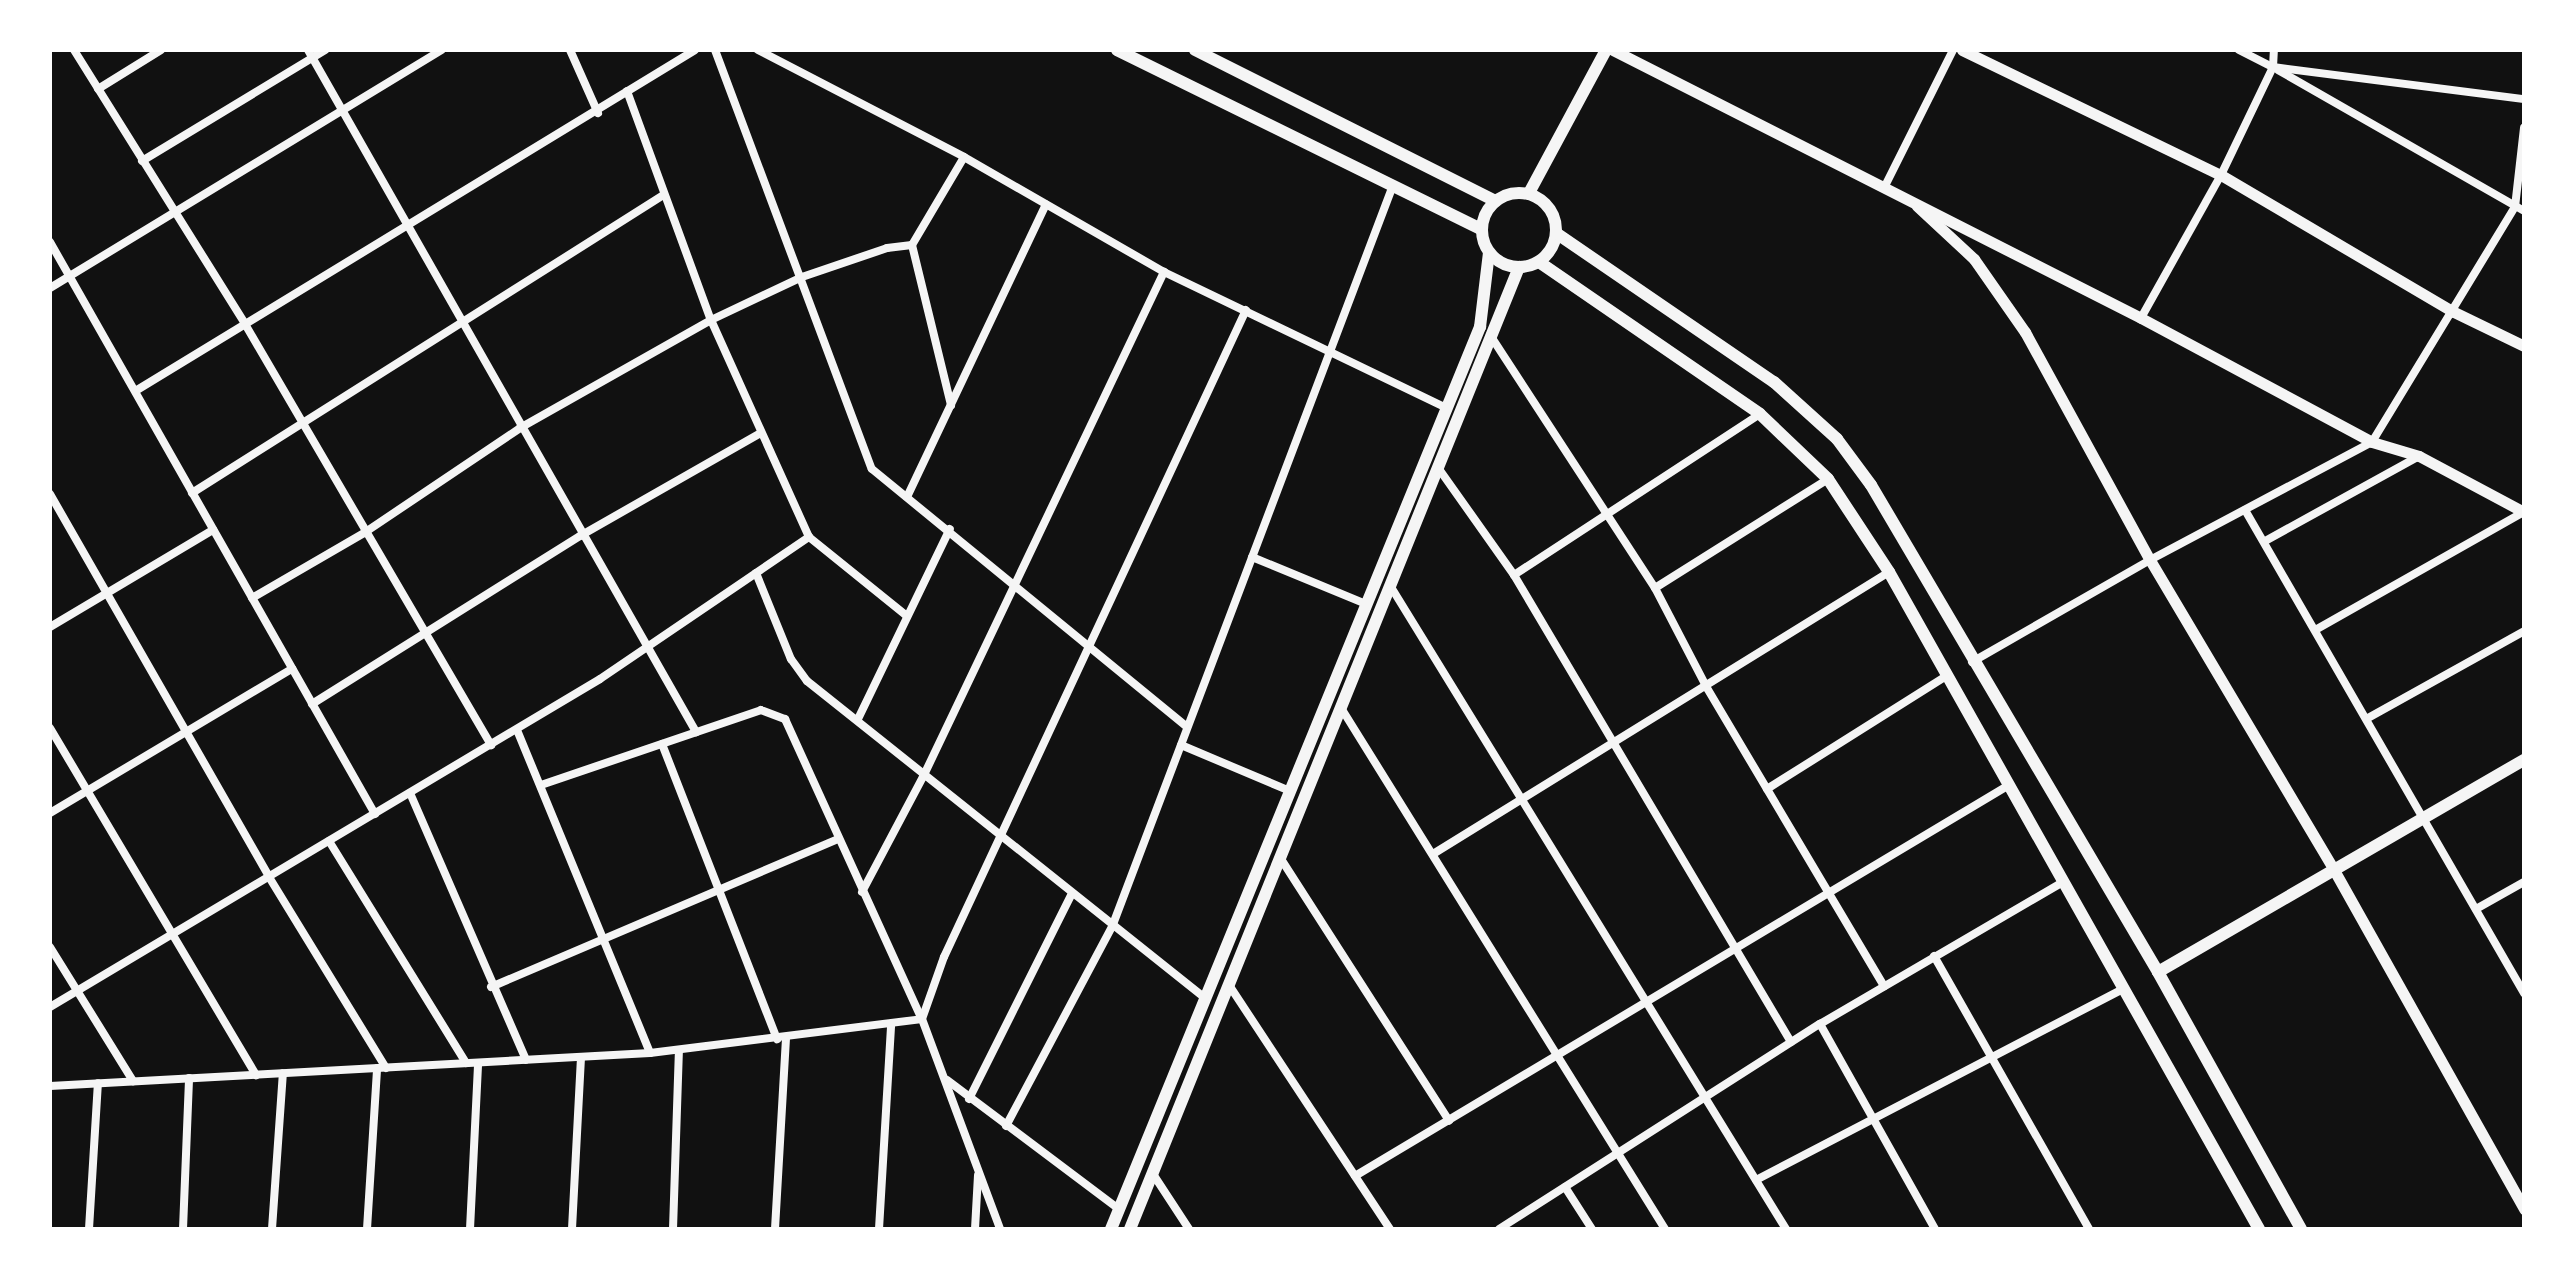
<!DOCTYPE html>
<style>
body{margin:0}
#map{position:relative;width:2574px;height:1279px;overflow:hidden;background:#111;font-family:"PT Sans Narrow",sans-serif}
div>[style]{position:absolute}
.minor>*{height:8px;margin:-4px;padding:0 4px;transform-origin:4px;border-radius:4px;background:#f5f5f5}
.tertiary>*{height:11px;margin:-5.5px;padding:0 5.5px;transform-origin:5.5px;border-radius:5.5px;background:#f5f5f5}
.secondary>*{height:12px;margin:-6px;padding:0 6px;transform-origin:6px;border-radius:6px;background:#f5f5f5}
.secondary>.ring{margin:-6px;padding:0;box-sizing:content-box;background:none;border:12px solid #f5f5f5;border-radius:50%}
span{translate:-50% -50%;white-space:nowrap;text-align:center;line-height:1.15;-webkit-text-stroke:6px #fff;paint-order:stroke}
.frame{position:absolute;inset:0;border:52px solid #fff;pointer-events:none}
</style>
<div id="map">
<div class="minor">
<div style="left:74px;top:50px;width:323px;rotate:58deg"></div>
<div style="left:245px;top:324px;width:488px;rotate:59.7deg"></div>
<div style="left:308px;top:50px;width:785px;rotate:60.36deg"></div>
<div style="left:570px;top:50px;width:69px;rotate:66deg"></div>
<div style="left:715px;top:50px;width:447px;rotate:69.5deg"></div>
<div style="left:872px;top:469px;width:407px;rotate:39.3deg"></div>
<div style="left:758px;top:50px;width:232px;rotate:27.4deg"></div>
<div style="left:964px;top:157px;width:231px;rotate:29.9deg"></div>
<div style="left:1164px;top:272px;width:313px;rotate:25.7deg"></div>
<div style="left:2239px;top:50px;width:38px;rotate:27deg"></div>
<div style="left:2273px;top:67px;width:253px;rotate:7.3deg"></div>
<div style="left:2278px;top:70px;width:284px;rotate:29.8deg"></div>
<div style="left:98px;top:89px;width:74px;rotate:-31.8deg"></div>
<div style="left:627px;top:91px;width:244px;rotate:69.9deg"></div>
<div style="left:711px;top:320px;width:238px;rotate:65.7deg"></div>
<div style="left:809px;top:537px;width:126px;rotate:38.9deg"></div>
<div style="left:142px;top:161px;width:214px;rotate:-31.2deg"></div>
<div style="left:1884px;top:188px;width:154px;rotate:-63.4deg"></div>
<div style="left:50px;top:242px;width:658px;rotate:60.4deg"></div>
<div style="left:912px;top:245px;width:102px;rotate:-59.4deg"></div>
<div style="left:50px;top:288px;width:458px;rotate:-31.3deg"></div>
<div style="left:2141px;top:318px;width:164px;rotate:-60.8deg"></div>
<div style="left:2221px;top:175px;width:120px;rotate:-64.3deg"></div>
<div style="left:2273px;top:67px;width:17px;rotate:-87deg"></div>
<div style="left:1492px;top:338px;width:298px;rotate:56.9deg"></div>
<div style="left:1655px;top:588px;width:113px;rotate:62.5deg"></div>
<div style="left:1707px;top:688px;width:347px;rotate:59.3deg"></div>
<div style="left:137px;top:390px;width:653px;rotate:-31.35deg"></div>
<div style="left:1439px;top:469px;width:130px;rotate:54.7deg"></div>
<div style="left:1514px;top:575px;width:543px;rotate:59.33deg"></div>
<div style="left:192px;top:493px;width:556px;rotate:-32.29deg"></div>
<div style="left:50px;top:494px;width:441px;rotate:60.2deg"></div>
<div style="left:269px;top:877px;width:224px;rotate:58.5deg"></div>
<div style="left:907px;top:497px;width:324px;rotate:-64.6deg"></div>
<div style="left:2245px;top:510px;width:558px;rotate:59.99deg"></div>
<div style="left:2267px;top:540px;width:174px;rotate:-28.9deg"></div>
<div style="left:1252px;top:557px;width:123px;rotate:22.4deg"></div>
<div style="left:756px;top:573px;width:93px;rotate:67.9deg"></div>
<div style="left:791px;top:659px;width:27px;rotate:54deg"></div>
<div style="left:807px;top:681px;width:509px;rotate:38.54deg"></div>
<div style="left:1514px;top:575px;width:294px;rotate:-33.2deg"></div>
<div style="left:1391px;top:587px;width:754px;rotate:58.4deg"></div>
<div style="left:1655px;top:588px;width:204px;rotate:-32.2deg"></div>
<div style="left:252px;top:598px;width:129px;rotate:-30.1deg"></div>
<div style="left:364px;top:533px;width:188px;rotate:-33.9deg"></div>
<div style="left:520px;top:428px;width:219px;rotate:-29.5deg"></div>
<div style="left:711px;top:320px;width:101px;rotate:-25.3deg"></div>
<div style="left:802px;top:277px;width:90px;rotate:-18.8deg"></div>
<div style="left:887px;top:248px;width:25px;rotate:-7deg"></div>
<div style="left:912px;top:245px;width:165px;rotate:76.3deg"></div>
<div style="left:50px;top:627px;width:190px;rotate:-30.8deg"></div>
<div style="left:2317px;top:629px;width:238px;rotate:-29.5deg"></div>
<div style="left:1972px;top:662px;width:205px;rotate:-29.8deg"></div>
<div style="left:2150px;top:560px;width:251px;rotate:-28deg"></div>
<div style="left:2372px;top:442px;width:275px;rotate:-58.7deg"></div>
<div style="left:2515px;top:207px;width:80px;rotate:-83.5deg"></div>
<div style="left:312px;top:704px;width:316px;rotate:-32.1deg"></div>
<div style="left:580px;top:536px;width:206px;rotate:-29.7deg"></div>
<div style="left:1343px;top:711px;width:610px;rotate:58.13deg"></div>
<div style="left:2368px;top:718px;width:179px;rotate:-29.1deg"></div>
<div style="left:858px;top:719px;width:211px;rotate:-64.2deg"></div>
<div style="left:50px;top:728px;width:404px;rotate:59.3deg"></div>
<div style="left:517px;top:730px;width:349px;rotate:67.6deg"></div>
<div style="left:662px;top:744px;width:317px;rotate:68.7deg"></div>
<div style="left:1181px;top:745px;width:118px;rotate:22.9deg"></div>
<div style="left:541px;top:785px;width:232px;rotate:-18.8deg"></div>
<div style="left:761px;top:710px;width:26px;rotate:21deg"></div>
<div style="left:785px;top:719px;width:330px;rotate:65.5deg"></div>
<div style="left:922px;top:1019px;width:224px;rotate:69.6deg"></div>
<div style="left:1767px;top:789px;width:214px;rotate:-32.2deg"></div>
<div style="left:410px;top:793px;width:291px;rotate:66.5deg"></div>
<div style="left:50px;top:813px;width:282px;rotate:-30.8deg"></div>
<div style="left:329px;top:841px;width:261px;rotate:58.3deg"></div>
<div style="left:1433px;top:854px;width:536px;rotate:-31.73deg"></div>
<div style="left:1281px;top:859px;width:311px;rotate:57.3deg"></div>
<div style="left:862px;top:892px;width:130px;rotate:-62.1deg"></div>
<div style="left:923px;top:777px;width:560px;rotate:-64.49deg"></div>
<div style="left:2476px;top:909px;width:55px;rotate:-29.4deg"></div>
<div style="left:50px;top:947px;width:158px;rotate:58.2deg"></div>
<div style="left:1934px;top:956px;width:314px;rotate:60.4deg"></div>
<div style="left:1229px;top:985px;width:292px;rotate:56.6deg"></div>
<div style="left:491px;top:987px;width:377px;rotate:-23.1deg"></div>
<div style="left:50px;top:1007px;width:640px;rotate:-30.81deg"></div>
<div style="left:600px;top:679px;width:253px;rotate:-34.2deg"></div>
<div style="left:1820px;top:1024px;width:235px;rotate:60.7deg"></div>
<div style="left:947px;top:1080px;width:215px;rotate:36.9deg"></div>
<div style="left:50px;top:1086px;width:601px;rotate:-3.15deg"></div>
<div style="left:650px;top:1053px;width:274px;rotate:-7.1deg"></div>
<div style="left:922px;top:1019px;width:66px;rotate:-70.5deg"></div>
<div style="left:944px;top:957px;width:714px;rotate:-64.98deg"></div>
<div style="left:969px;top:1099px;width:228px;rotate:-63.4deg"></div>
<div style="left:1006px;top:1126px;width:225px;rotate:-62deg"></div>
<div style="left:1112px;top:927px;width:790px;rotate:-69.25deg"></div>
<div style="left:1153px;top:1174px;width:66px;rotate:56.8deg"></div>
<div style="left:1355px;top:1176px;width:762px;rotate:-30.87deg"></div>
<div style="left:1756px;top:1180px;width:414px;rotate:-27.5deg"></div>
<div style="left:1565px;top:1187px;width:50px;rotate:57.3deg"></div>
<div style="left:89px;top:1229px;width:146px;rotate:-86.5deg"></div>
<div style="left:183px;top:1229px;width:151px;rotate:-87.7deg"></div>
<div style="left:272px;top:1229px;width:156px;rotate:-86deg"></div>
<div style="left:367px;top:1229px;width:161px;rotate:-86.4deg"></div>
<div style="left:470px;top:1229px;width:166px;rotate:-87.2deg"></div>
<div style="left:572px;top:1229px;width:172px;rotate:-87deg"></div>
<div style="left:673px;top:1229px;width:179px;rotate:-88.1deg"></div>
<div style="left:775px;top:1229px;width:191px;rotate:-86.7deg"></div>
<div style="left:879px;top:1229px;width:205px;rotate:-86.6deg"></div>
<div style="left:975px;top:1229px;width:54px;rotate:-86.8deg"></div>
<div style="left:1499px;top:1229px;width:381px;rotate:-32.6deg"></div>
<div style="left:1820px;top:1024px;width:281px;rotate:-30.3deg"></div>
</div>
<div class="tertiary">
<div style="left:1613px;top:50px;width:592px;rotate:26.91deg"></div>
<div style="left:2141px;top:318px;width:262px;rotate:28.2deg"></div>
<div style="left:2372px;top:442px;width:49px;rotate:16.6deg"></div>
<div style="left:2419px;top:456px;width:119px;rotate:28.1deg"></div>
<div style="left:1962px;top:50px;width:288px;rotate:25.8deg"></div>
<div style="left:2221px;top:175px;width:270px;rotate:30.5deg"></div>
<div style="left:2454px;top:312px;width:78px;rotate:25.9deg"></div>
<div style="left:1917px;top:206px;width:78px;rotate:42.9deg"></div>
<div style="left:1974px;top:259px;width:89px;rotate:55.1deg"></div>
<div style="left:2025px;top:332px;width:260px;rotate:61.3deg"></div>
<div style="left:2150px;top:560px;width:360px;rotate:59.3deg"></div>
<div style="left:2334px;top:870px;width:389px;rotate:60.7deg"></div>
</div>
<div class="secondary">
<div style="left:1117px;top:50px;width:406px;rotate:26.2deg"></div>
<div style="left:1195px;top:50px;width:336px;rotate:26.7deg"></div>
<div class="ring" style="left:1482px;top:193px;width:62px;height:62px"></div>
<div style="left:1529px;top:193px;width:162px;rotate:-61.7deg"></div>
<div style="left:1556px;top:233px;width:264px;rotate:34.4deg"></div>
<div style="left:1774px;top:382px;width:85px;rotate:42.1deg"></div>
<div style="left:1837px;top:439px;width:57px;rotate:53.5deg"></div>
<div style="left:1871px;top:485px;width:565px;rotate:59.49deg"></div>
<div style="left:2158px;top:972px;width:294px;rotate:60.9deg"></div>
<div style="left:1539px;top:262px;width:268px;rotate:34.5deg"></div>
<div style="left:1760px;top:414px;width:94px;rotate:43.7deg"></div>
<div style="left:1828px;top:479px;width:111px;rotate:56.7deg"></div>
<div style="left:1889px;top:572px;width:754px;rotate:60.61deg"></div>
<div style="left:2158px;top:972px;width:423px;rotate:-30.1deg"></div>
<div style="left:1111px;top:1229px;width:975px;rotate:-67.75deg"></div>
<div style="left:1480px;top:327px;width:75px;rotate:-83.1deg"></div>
<div style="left:1130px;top:1229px;width:1038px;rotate:-67.98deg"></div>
</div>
<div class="frame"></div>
</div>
